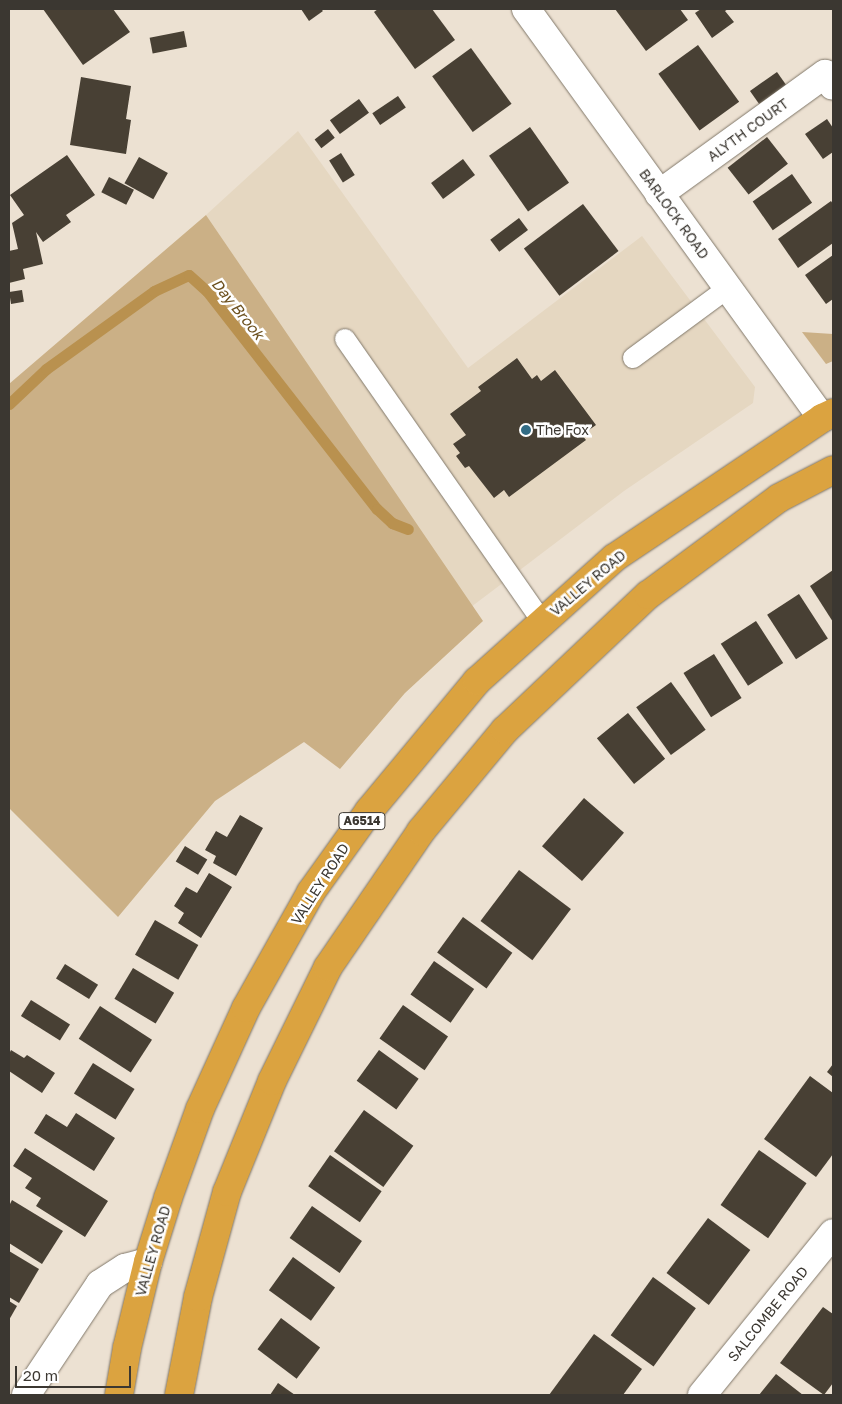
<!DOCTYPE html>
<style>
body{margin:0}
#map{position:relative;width:842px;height:1404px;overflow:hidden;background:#ece1d2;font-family:"Golos Text",sans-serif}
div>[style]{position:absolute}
.built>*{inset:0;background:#e5d7c1}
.green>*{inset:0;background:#cbb086}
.stream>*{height:11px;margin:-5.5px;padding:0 5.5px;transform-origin:5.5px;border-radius:5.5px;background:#b9914f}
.building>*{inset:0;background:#484034;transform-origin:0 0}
.roads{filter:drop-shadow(0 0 1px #81786a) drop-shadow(0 0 1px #81786a)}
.lane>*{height:20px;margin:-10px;padding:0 10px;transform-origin:10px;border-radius:10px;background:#fff}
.street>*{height:28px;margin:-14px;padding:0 14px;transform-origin:14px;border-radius:14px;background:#fff}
.highway>*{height:28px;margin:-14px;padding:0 14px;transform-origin:14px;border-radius:14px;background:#dba340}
.dots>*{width:14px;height:14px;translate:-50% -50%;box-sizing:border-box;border:2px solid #fff;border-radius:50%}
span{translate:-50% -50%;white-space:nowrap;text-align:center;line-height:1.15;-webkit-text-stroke:5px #fff;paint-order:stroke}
.shield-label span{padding:1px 4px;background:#fff;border:1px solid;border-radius:4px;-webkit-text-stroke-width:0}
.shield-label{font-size:12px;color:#3b3731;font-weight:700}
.street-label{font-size:14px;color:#3b3731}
.poi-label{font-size:14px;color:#3b3731}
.left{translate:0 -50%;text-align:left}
.water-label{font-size:15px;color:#6d511f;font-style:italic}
.frame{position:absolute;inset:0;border:10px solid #3b3731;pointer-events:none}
.scale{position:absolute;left:15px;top:1366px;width:116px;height:22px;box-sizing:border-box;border:2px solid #3b3731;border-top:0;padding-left:6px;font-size:15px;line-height:18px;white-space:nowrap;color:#3b3731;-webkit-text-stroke:4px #fff;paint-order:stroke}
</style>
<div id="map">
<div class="built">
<div style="clip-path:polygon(298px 131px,468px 368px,642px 236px,755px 387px,753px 403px,624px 491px,471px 607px,206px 215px)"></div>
</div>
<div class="green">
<div style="clip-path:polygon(206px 215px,483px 621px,405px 693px,340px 769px,304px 742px,215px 801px,118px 917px,9px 808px,9px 384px)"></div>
<div style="clip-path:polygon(802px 332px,833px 334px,833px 361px,826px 364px)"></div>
</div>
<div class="stream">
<div style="left:9px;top:404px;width:51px;rotate:-43.4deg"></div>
<div style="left:46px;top:369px;width:133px;rotate:-35.8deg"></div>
<div style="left:154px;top:291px;width:38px;rotate:-25deg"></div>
<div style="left:189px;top:275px;width:24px;rotate:42deg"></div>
<div style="left:207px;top:291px;width:276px;rotate:52.1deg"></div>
<div style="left:377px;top:509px;width:21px;rotate:43deg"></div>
<div style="left:392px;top:523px;width:17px;rotate:21deg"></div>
</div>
<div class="building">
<div style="clip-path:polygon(43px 9px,113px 9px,130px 32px,83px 65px)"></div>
<div style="clip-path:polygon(301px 9px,321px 9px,323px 11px,309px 21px)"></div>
<div style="clip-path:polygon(378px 9px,432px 9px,455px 40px,415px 69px,374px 12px)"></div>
<div style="clip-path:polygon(615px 9px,680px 9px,688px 20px,646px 51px)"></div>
<div style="clip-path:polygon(701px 9px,728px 9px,725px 11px,734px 22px,712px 38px,695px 13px)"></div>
<div style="left:184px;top:31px;width:16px;height:35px;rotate:79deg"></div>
<div style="left:698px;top:45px;width:70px;height:49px;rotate:54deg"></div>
<div style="left:471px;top:48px;width:69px;height:48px;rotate:54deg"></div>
<div style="left:777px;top:72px;width:16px;height:33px;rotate:55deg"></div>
<div style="clip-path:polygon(81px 77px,131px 86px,126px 119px,131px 120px,126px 154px,70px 145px)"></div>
<div style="left:398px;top:96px;width:14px;height:31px;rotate:56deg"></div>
<div style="left:359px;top:99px;width:17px;height:36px;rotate:54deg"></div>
<div style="clip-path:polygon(827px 119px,833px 128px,833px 152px,823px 159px,805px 134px)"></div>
<div style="left:530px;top:127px;width:68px;height:50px;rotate:55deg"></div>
<div style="left:328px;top:129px;width:11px;height:17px;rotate:52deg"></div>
<div style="left:767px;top:137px;width:34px;height:50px;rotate:52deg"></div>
<div style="left:341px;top:153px;width:26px;height:14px;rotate:58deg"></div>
<div style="clip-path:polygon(67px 155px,95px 195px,66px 215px,71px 222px,43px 242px,36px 232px,43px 264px,23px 269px,25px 279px,9px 283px,9px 251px,18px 249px,12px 223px,24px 215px,10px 195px)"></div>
<div style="left:139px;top:157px;width:33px;height:30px;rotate:29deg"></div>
<div style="left:463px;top:159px;width:20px;height:40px;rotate:53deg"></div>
<div style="left:792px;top:174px;width:35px;height:48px;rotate:55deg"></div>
<div style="left:109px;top:177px;width:28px;height:17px;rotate:27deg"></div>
<div style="clip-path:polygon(831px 201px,833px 204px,833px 243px,798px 268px,778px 239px)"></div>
<div style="left:583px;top:204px;width:59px;height:74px;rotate:53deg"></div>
<div style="left:519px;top:218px;width:15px;height:36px;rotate:53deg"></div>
<div style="clip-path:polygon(833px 255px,833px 299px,826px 304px,805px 275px)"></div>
<div style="left:22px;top:290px;width:12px;height:13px;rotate:81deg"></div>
<div style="clip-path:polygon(517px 358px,532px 379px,537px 375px,541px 381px,555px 370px,596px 425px,582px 435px,586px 440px,509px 497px,504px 490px,494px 498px,469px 466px,465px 468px,456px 456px,460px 453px,453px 444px,466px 435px,450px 414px,481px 391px,478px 387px)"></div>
<div style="clip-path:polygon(833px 570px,833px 622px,810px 586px)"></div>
<div style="left:799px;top:594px;width:53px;height:38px;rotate:57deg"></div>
<div style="left:756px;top:621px;width:50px;height:42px;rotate:57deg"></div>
<div style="left:714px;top:654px;width:52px;height:36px;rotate:58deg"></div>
<div style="left:671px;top:682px;width:59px;height:43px;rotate:54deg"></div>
<div style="left:628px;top:713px;width:59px;height:40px;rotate:51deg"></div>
<div style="left:584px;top:798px;width:53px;height:64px;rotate:41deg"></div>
<div style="clip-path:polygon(240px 815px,263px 828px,236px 876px,213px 863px,216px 856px,205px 850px,216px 831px,227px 837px)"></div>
<div style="left:185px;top:846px;width:26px;height:18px;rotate:31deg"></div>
<div style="left:519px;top:870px;width:65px;height:64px;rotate:37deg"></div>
<div style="clip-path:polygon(209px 873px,232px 887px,201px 938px,178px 923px,184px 913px,174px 906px,186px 887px,197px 893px)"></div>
<div style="left:463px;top:917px;width:61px;height:44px;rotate:36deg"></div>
<div style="left:155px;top:920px;width:50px;height:40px;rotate:30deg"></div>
<div style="left:434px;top:961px;width:49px;height:41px;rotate:35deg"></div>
<div style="left:65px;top:964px;width:39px;height:17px;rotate:32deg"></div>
<div style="left:133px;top:968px;width:48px;height:36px;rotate:31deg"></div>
<div style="left:31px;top:1000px;width:46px;height:19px;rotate:32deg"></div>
<div style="left:403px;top:1005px;width:55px;height:41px;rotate:35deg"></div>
<div style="left:100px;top:1006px;width:62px;height:39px;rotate:33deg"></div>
<div style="clip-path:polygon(11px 1050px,24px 1058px,27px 1055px,55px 1073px,42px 1093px,9px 1071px,9px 1054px)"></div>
<div style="left:379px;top:1050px;width:49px;height:38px;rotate:36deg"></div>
<div style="left:93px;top:1063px;width:49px;height:36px;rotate:32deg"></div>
<div style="clip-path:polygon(833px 1064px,833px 1077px,827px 1072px)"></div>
<div style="clip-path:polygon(810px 1076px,833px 1093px,833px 1154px,816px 1177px,764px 1139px)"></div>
<div style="left:364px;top:1110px;width:61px;height:51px;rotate:36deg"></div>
<div style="clip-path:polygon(76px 1113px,115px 1138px,94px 1171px,34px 1133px,46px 1114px,67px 1127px)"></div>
<div style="clip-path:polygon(25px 1148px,108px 1201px,85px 1237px,36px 1206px,41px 1198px,25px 1188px,32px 1178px,13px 1166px)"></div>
<div style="left:759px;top:1150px;width:58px;height:67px;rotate:35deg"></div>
<div style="left:330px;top:1155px;width:63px;height:38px;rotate:35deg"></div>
<div style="clip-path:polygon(12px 1200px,63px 1231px,42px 1264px,9px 1243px,9px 1206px)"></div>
<div style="left:312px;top:1206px;width:61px;height:39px;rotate:35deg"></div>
<div style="left:708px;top:1218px;width:53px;height:69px;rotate:37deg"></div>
<div style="clip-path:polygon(9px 1251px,39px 1269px,19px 1303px,9px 1297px)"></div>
<div style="left:293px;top:1257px;width:52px;height:41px;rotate:36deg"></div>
<div style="left:653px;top:1277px;width:53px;height:72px;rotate:36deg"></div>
<div style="clip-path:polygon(9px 1301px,17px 1306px,9px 1320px)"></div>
<div style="clip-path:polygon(823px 1307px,833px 1314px,833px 1383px,824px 1395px,780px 1363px)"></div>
<div style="left:281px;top:1318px;width:49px;height:39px;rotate:37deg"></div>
<div style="clip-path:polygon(594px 1334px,642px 1369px,623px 1395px,549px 1395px)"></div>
<div style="clip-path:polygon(776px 1374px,803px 1395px,759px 1395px)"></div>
<div style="clip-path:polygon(278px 1383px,295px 1395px,270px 1395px)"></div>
</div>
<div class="roads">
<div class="lane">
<div style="left:345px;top:339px;width:344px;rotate:55.1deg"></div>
<div style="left:633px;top:358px;width:118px;rotate:-36.4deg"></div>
</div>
<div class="street">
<div style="left:526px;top:9px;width:505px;rotate:54.11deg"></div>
<div style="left:659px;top:194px;width:205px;rotate:-35.9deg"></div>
<div style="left:825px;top:74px;width:14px;rotate:56deg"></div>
<div style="left:26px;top:1395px;width:133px;rotate:-56.3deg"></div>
<div style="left:100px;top:1284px;width:30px;rotate:-33deg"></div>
<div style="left:125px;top:1268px;width:24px;rotate:-15deg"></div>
<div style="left:702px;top:1395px;width:208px;rotate:-51deg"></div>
</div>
<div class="highway">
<div style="left:119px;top:1395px;width:48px;rotate:-80.3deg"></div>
<div style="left:127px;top:1348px;width:89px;rotate:-76.3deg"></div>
<div style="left:148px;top:1262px;width:67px;rotate:-72.6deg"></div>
<div style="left:168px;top:1198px;width:95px;rotate:-70.2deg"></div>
<div style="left:200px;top:1109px;width:111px;rotate:-65.5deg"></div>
<div style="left:246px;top:1008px;width:133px;rotate:-60.7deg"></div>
<div style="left:311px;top:892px;width:100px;rotate:-54.4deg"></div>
<div style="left:369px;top:811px;width:169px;rotate:-50.3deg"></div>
<div style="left:477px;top:681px;width:184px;rotate:-41.9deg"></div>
<div style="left:614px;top:558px;width:251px;rotate:-33.9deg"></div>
<div style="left:822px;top:418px;width:12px;rotate:-24deg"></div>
<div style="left:179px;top:1395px;width:100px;rotate:-79deg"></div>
<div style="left:198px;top:1297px;width:109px;rotate:-74.6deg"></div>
<div style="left:227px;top:1192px;width:120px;rotate:-67.9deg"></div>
<div style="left:272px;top:1081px;width:127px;rotate:-63.8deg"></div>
<div style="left:328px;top:967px;width:165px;rotate:-55.6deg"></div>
<div style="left:421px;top:831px;width:131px;rotate:-50.3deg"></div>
<div style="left:505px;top:730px;width:197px;rotate:-43.4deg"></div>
<div style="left:648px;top:595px;width:163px;rotate:-36.5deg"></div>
<div style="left:779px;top:498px;width:61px;rotate:-27.4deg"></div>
</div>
</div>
<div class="dots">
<div style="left:526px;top:430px;background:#326c85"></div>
</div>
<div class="shield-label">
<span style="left:362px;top:821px">A6514</span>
</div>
<div class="street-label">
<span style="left:748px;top:130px;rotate:-36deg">ALYTH COURT</span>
<span style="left:674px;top:214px;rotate:54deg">BARLOCK ROAD</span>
<span style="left:588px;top:583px;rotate:-40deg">VALLEY ROAD</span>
<span style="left:320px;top:884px;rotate:-57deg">VALLEY ROAD</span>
<span style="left:153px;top:1251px;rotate:-74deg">VALLEY ROAD</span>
<span style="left:768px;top:1314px;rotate:-51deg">SALCOMBE ROAD</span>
</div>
<div class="poi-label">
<span class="left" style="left:536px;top:430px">The Fox</span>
</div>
<div class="water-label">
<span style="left:238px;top:309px;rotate:51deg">Day Brook</span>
</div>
<div class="frame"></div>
<div class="scale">20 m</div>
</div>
